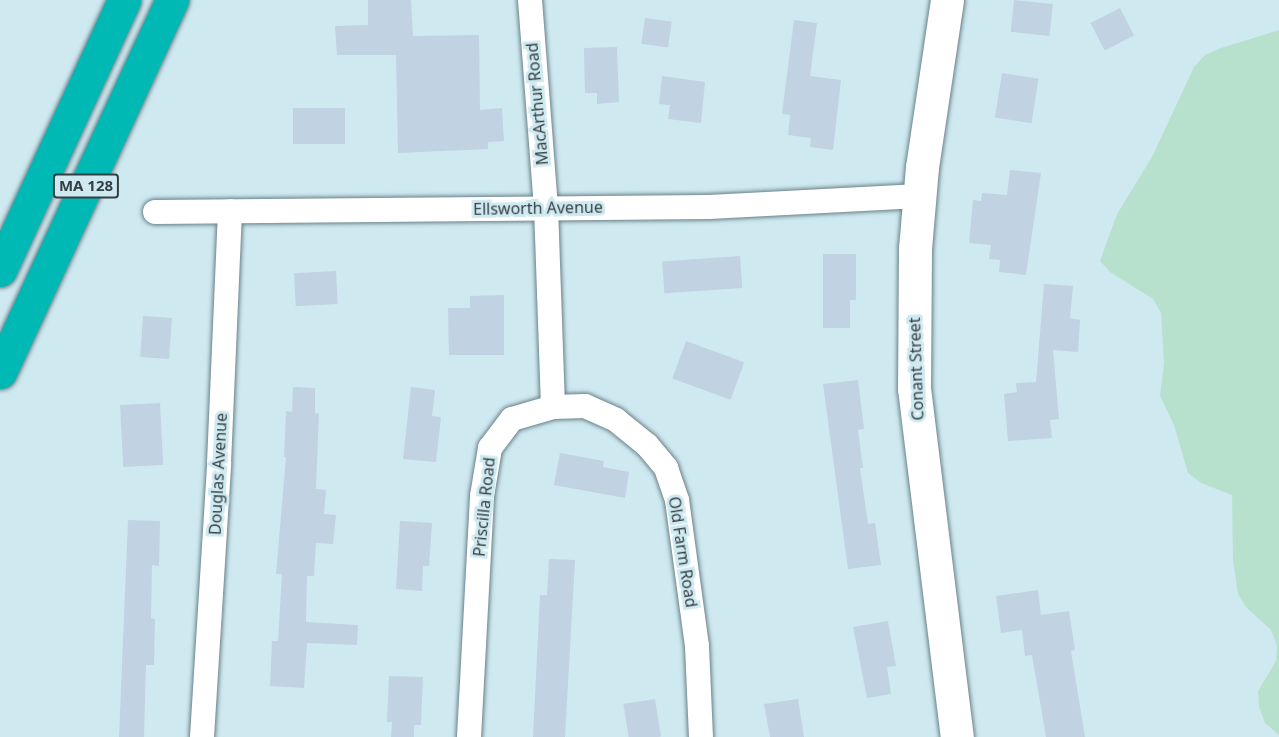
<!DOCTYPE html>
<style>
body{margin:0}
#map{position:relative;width:1279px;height:737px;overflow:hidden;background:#cfe9f1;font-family:"Noto Sans",sans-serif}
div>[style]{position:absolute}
.green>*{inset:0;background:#b8e1cd}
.building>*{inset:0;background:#c1d2e2;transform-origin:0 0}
.roads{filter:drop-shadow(0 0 2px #6a8189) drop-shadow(0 0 2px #6a8189)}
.street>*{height:24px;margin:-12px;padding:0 12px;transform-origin:12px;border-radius:12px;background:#fff}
.secondary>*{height:33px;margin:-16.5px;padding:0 16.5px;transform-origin:16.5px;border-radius:16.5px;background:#fff}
.highway>*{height:33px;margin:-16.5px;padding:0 16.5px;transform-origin:16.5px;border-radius:16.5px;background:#00b9b5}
span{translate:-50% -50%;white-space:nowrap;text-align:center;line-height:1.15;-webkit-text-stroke:6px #cfe9f1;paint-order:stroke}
.shield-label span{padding:2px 4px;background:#cfe9f1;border:2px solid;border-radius:4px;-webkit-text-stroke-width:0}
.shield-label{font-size:15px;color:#343e42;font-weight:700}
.street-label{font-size:16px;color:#343e42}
</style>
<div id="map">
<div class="green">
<div style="clip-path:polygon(1279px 30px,1279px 735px,1265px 723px,1259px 707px,1258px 691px,1276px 661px,1277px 646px,1271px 630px,1246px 607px,1238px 594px,1233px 560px,1232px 495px,1201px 483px,1188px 473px,1174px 425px,1160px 396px,1164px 363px,1161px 313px,1153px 299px,1110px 272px,1100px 261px,1117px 214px,1152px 157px,1194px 67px,1205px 55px,1221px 48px)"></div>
</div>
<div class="building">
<div style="clip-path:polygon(368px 0,411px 0,413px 36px,479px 35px,480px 110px,502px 108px,504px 141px,488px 142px,488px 149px,398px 153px,396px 55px,337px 55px,335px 26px,368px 25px)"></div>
<div style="left:1014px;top:0;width:39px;height:32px;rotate:6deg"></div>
<div style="left:1120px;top:8px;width:31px;height:33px;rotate:63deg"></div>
<div style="left:645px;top:18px;width:27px;height:26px;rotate:8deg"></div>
<div style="clip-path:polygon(794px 20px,817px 23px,810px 76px,841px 80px,833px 150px,810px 147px,811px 138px,788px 135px,790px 115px,782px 114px)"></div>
<div style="clip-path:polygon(617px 47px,619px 102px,597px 104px,597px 93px,585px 93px,584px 48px)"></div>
<div style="left:1002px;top:73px;width:37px;height:45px;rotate:9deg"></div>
<div style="clip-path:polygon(662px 76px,705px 82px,701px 123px,668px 119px,670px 105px,659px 104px)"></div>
<div style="left:293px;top:108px;width:52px;height:36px"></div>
<div style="clip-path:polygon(1010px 170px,1041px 173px,1026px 275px,999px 272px,1000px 260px,989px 259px,991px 245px,969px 243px,973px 200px,981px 201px,982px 193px,1007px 195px)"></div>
<div style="clip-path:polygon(823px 254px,856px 254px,856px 300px,850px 300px,850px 328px,823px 328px)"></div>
<div style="left:740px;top:256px;width:32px;height:78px;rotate:86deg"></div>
<div style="left:336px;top:271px;width:33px;height:42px;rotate:87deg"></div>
<div style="clip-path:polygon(1044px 284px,1073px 286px,1070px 318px,1080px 320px,1078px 352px,1053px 350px,1059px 419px,1050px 420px,1052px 438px,1008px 441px,1004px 394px,1017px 392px,1016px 383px,1036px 382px)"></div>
<div style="clip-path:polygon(504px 295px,504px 355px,449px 355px,448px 308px,470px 308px,470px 296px)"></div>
<div style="left:143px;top:316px;width:29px;height:41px;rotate:4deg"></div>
<div style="left:686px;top:341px;width:62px;height:40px;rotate:20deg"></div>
<div style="clip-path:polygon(858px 380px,864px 429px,858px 430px,863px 468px,860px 468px,868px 524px,875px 523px,881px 565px,848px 569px,823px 384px)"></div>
<div style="clip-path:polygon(293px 387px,315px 388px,315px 414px,319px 413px,316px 489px,326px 490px,324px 514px,336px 515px,333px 544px,316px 543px,314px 576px,307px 576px,306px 622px,358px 625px,357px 645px,307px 643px,304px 688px,270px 686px,272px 641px,278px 641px,282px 574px,276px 574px,286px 457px,284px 457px,286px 411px,292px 412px)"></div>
<div style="clip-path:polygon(411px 387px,435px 390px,432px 416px,441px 417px,436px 462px,403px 459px)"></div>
<div style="left:160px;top:403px;width:62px;height:40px;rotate:87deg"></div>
<div style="clip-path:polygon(560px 453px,604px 461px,603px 467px,629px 472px,625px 498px,554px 485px)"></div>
<div style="clip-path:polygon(128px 520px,160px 521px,159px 566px,152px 565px,151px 618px,155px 619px,154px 665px,146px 665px,144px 737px,119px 737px)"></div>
<div style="clip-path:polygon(400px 521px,432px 523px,429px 566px,423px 566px,422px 591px,396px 589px)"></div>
<div style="clip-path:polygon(549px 559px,575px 560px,565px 737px,533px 737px,540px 595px,547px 595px)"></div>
<div style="clip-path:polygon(1038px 590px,1041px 615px,1069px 611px,1075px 650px,1071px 651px,1085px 737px,1046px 737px,1032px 655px,1025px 656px,1022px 630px,1001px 633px,996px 596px)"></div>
<div style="clip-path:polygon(888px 621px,896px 666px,887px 667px,891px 694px,867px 698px,853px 627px)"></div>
<div style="clip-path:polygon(389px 676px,423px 677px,421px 725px,414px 725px,414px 737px,391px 737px,392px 722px,387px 722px)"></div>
<div style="left:655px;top:699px;width:38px;height:32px;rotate:81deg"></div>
<div style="clip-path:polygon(798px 699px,804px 737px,770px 737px,764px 704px)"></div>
</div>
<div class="roads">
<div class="street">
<div style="left:155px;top:212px;width:554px;rotate:-0.52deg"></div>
<div style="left:709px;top:207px;width:211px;rotate:-3deg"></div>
<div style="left:553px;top:407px;width:32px;rotate:-2deg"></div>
<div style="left:585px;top:406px;width:34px;rotate:24deg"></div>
<div style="left:616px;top:420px;width:40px;rotate:39deg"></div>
<div style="left:647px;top:445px;width:30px;rotate:50deg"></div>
<div style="left:666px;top:468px;width:34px;rotate:71deg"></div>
<div style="left:677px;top:500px;width:147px;rotate:82.2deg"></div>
<div style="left:697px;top:646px;width:91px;rotate:87.5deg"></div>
<div style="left:202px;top:737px;width:275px;rotate:-86.4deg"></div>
<div style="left:219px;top:463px;width:252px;rotate:-87.5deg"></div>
<div style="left:469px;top:737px;width:241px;rotate:-86.9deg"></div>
<div style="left:482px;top:496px;width:49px;rotate:-80.5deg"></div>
<div style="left:490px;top:448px;width:36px;rotate:-53deg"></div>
<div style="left:512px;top:419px;width:43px;rotate:-16.3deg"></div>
<div style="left:553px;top:407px;width:199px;rotate:-92deg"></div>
<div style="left:546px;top:208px;width:209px;rotate:-94.4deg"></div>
</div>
<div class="secondary">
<div style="left:947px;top:0;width:169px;rotate:98.5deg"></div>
<div style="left:922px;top:167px;width:81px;rotate:94.9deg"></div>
<div style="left:915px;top:248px;width:140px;rotate:90.4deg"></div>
<div style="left:914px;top:388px;width:352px;rotate:83deg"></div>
</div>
<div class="highway">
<div style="left:0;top:270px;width:297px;rotate:-65.3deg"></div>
<div style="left:0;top:372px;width:410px;rotate:-65.2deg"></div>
</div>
</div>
<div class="shield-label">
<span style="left:86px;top:186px">MA 128</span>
</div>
<div class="street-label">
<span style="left:537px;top:104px;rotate:-95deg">MacArthur Road</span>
<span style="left:538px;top:208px;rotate:-1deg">Ellsworth Avenue</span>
<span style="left:916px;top:369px;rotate:-92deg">Conant Street</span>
<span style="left:218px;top:474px;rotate:-87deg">Douglas Avenue</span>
<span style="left:484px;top:507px;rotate:-84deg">Priscilla Road</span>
<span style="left:683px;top:552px;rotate:81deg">Old Farm Road</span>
</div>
</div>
